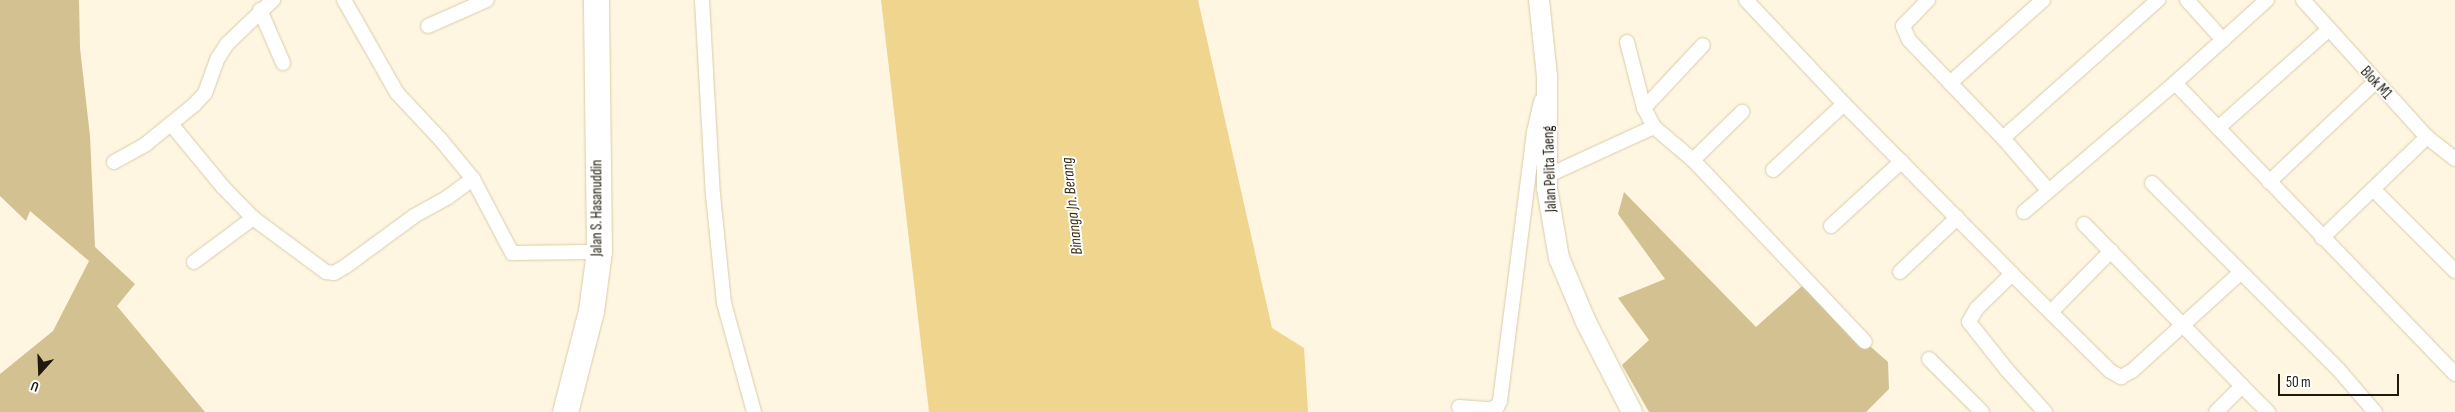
<!DOCTYPE html>
<style>
body{margin:0}
#map{position:relative;width:2455px;height:412px;overflow:hidden;background:#fef6e1;font-family:"Sofia Sans Condensed",sans-serif}
div>[style]{position:absolute}
.green>*{inset:0;background:#d3c192}
.water>*{inset:0;background:#efd58e}
.roads{filter:drop-shadow(0 0 1px #d9ccaa) drop-shadow(0 0 1px #d9ccaa)}
.street>*{height:14px;margin:-7px;padding:0 7px;transform-origin:7px;border-radius:7px;background:#fff}
.secondary>*{height:20px;margin:-10px;padding:0 10px;transform-origin:10px;border-radius:10px;background:#fff}
.highway>*{height:25px;margin:-12.5px;padding:0 12.5px;transform-origin:12.5px;border-radius:12.5px;background:#fff}
span{translate:-50% -50%;white-space:nowrap;text-align:center;line-height:1.15;-webkit-text-stroke:4px #fff;paint-order:stroke}
.street-label{font-size:15px;color:#1f1a0d}
.water-label{font-size:16px;color:#382d0e;font-style:italic}
.north{position:absolute;left:15px;top:347px;width:50px;height:50px;-webkit-text-stroke:4px #fff;paint-order:stroke;rotate:200deg;font-size:14px;font-weight:700;line-height:20px;text-align:center;color:#1f1a0d}
.north::after{content:'';display:block;margin:auto;width:18px;height:22px;background:#1f1a0d;clip-path:polygon(50% 0,100% 100%,50% 72%,0 100%)}
.scale{position:absolute;left:2278px;top:374px;width:121px;height:22px;box-sizing:border-box;border:2px solid #1f1a0d;border-top:0;padding-left:6px;font-size:15px;line-height:18px;white-space:nowrap;color:#1f1a0d;-webkit-text-stroke:4px #fff;paint-order:stroke}
</style>
<div id="map">
<div class="green">
<div style="clip-path:polygon(0 0,79px 0,80px 48px,90px 136px,95px 247px,135px 284px,117px 306px,205px 412px,0 412px,0 374px,53px 331px,89px 261px,30px 211px,26px 221px,0 196px)"></div>
<div style="clip-path:polygon(1624px 192px,1756px 327px,1802px 286px,1888px 362px,1889px 389px,1866px 412px,1649px 412px,1622px 365px,1649px 340px,1618px 298px,1665px 279px,1618px 214px)"></div>
</div>
<div class="water">
<div style="clip-path:polygon(881px 0,1198px 0,1272px 328px,1304px 348px,1308px 412px,929px 412px)"></div>
</div>
<div class="roads">
<div class="street">
<div style="left:702px;top:0;width:195px;rotate:86.8deg"></div>
<div style="left:713px;top:195px;width:109px;rotate:84.2deg"></div>
<div style="left:724px;top:303px;width:113px;rotate:74.6deg"></div>
<div style="left:1746px;top:0;width:143px;rotate:46.7deg"></div>
<div style="left:1844px;top:104px;width:239px;rotate:45.3deg"></div>
<div style="left:2012px;top:274px;width:49px;rotate:135.8deg"></div>
<div style="left:1977px;top:308px;width:16px;rotate:120deg"></div>
<div style="left:1969px;top:322px;width:61px;rotate:51.6deg"></div>
<div style="left:2007px;top:370px;width:57px;rotate:47.9deg"></div>
<div style="left:1928px;top:0;width:36px;rotate:134deg"></div>
<div style="left:1903px;top:26px;width:15px;rotate:67deg"></div>
<div style="left:1909px;top:40px;width:136px;rotate:46.2deg"></div>
<div style="left:2003px;top:138px;width:69px;rotate:49.1deg"></div>
<div style="left:2187px;top:0;width:54px;rotate:48deg"></div>
<div style="left:2303px;top:0;width:185px;rotate:47.9deg"></div>
<div style="left:2427px;top:137px;width:36px;rotate:38deg"></div>
<div style="left:260px;top:10px;width:58px;rotate:66.5deg"></div>
<div style="left:428px;top:26px;width:64px;rotate:-23.8deg"></div>
<div style="left:1627px;top:42px;width:68px;rotate:75.6deg"></div>
<div style="left:1644px;top:108px;width:21px;rotate:62deg"></div>
<div style="left:1950px;top:83px;width:125px;rotate:-41.7deg"></div>
<div style="left:2175px;top:83px;width:404px;rotate:46.1deg"></div>
<div style="left:1644px;top:108px;width:86px;rotate:-46.9deg"></div>
<div style="left:171px;top:124px;width:82px;rotate:50.5deg"></div>
<div style="left:223px;top:187px;width:43px;rotate:45.9deg"></div>
<div style="left:253px;top:218px;width:91px;rotate:36.5deg"></div>
<div style="left:326px;top:272px;width:8px;rotate:7deg"></div>
<div style="left:334px;top:273px;width:14px;rotate:-30deg"></div>
<div style="left:346px;top:266px;width:84px;rotate:-36.3deg"></div>
<div style="left:414px;top:216px;width:39px;rotate:-29deg"></div>
<div style="left:448px;top:197px;width:31px;rotate:-36deg"></div>
<div style="left:473px;top:179px;width:50px;rotate:-129.4deg"></div>
<div style="left:441px;top:140px;width:64px;rotate:-133.1deg"></div>
<div style="left:397px;top:93px;width:107px;rotate:-119.7deg"></div>
<div style="left:2218px;top:128px;width:147px;rotate:-41.7deg"></div>
<div style="left:2003px;top:138px;width:208px;rotate:-41.7deg"></div>
<div style="left:1693px;top:160px;width:69px;rotate:-44.4deg"></div>
<div style="left:114px;top:162px;width:37px;rotate:-29deg"></div>
<div style="left:146px;top:144px;width:62px;rotate:-39.1deg"></div>
<div style="left:194px;top:105px;width:16px;rotate:-47deg"></div>
<div style="left:205px;top:93px;width:37px;rotate:-70deg"></div>
<div style="left:218px;top:58px;width:17px;rotate:-57deg"></div>
<div style="left:227px;top:44px;width:64px;rotate:-43.7deg"></div>
<div style="left:1773px;top:170px;width:97px;rotate:-42.9deg"></div>
<div style="left:1549px;top:175px;width:115px;rotate:-24.6deg"></div>
<div style="left:1654px;top:127px;width:51px;rotate:40.2deg"></div>
<div style="left:1693px;top:160px;width:250px;rotate:46.6deg"></div>
<div style="left:473px;top:179px;width:84px;rotate:62.2deg"></div>
<div style="left:512px;top:253px;width:75px;rotate:-0.8deg"></div>
<div style="left:2269px;top:182px;width:146px;rotate:-43.3deg"></div>
<div style="left:2152px;top:183px;width:263px;rotate:45deg"></div>
<div style="left:2338px;top:369px;width:57px;rotate:49.3deg"></div>
<div style="left:2373px;top:189px;width:116px;rotate:45deg"></div>
<div style="left:2024px;top:212px;width:199px;rotate:-40.5deg"></div>
<div style="left:2175px;top:83px;width:124px;rotate:-42.1deg"></div>
<div style="left:2084px;top:224px;width:226px;rotate:45.7deg"></div>
<div style="left:1831px;top:226px;width:96px;rotate:-42.5deg"></div>
<div style="left:2322px;top:238px;width:146px;rotate:-43.9deg"></div>
<div style="left:194px;top:262px;width:74px;rotate:-36.7deg"></div>
<div style="left:1900px;top:272px;width:79px;rotate:-43.5deg"></div>
<div style="left:2012px;top:274px;width:138px;rotate:44.7deg"></div>
<div style="left:2110px;top:371px;width:13px;rotate:29deg"></div>
<div style="left:2121px;top:377px;width:13px;rotate:-29deg"></div>
<div style="left:2132px;top:371px;width:147px;rotate:-42.2deg"></div>
<div style="left:2051px;top:312px;width:86px;rotate:-45.5deg"></div>
<div style="left:1929px;top:359px;width:75px;rotate:45deg"></div>
<div style="left:1459px;top:407px;width:31px;rotate:4deg"></div>
<div style="left:1490px;top:409px;width:7px;rotate:-16deg"></div>
<div style="left:1497px;top:407px;width:7px;rotate:-63deg"></div>
<div style="left:1500px;top:401px;width:271px;rotate:-82.8deg"></div>
<div style="left:1534px;top:132px;width:32px;rotate:-77deg"></div>
<div style="left:2216px;top:412px;width:37px;rotate:-45deg"></div>
<div style="left:2242px;top:386px;width:37px;rotate:45deg"></div>
</div>
<div class="secondary">
<div style="left:1539px;top:0;width:76px;rotate:84deg"></div>
<div style="left:1547px;top:76px;width:112px;rotate:90deg"></div>
<div style="left:1547px;top:188px;width:71px;rotate:80.3deg"></div>
<div style="left:1559px;top:258px;width:69px;rotate:67.1deg"></div>
<div style="left:1586px;top:322px;width:101px;rotate:62.9deg"></div>
</div>
<div class="highway">
<div style="left:565px;top:412px;width:104px;rotate:-75.6deg"></div>
<div style="left:591px;top:311px;width:61px;rotate:-82.4deg"></div>
<div style="left:599px;top:251px;width:251px;rotate:-90.7deg"></div>
</div>
</div>
<div class="street-label">
<span style="left:2376px;top:83px;rotate:47deg">Blok M1</span>
<span style="left:1550px;top:169px;rotate:-92deg">Jalan Pelita Taeng</span>
<span style="left:597px;top:208px;rotate:-90deg">Jalan S. Hasanuddin</span>
</div>
<div class="water-label">
<span style="left:1073px;top:206px;rotate:-96deg">Binanga Jn. Berang</span>
</div>
<div class="north">U</div>
<div class="scale">50 m</div>
</div>
